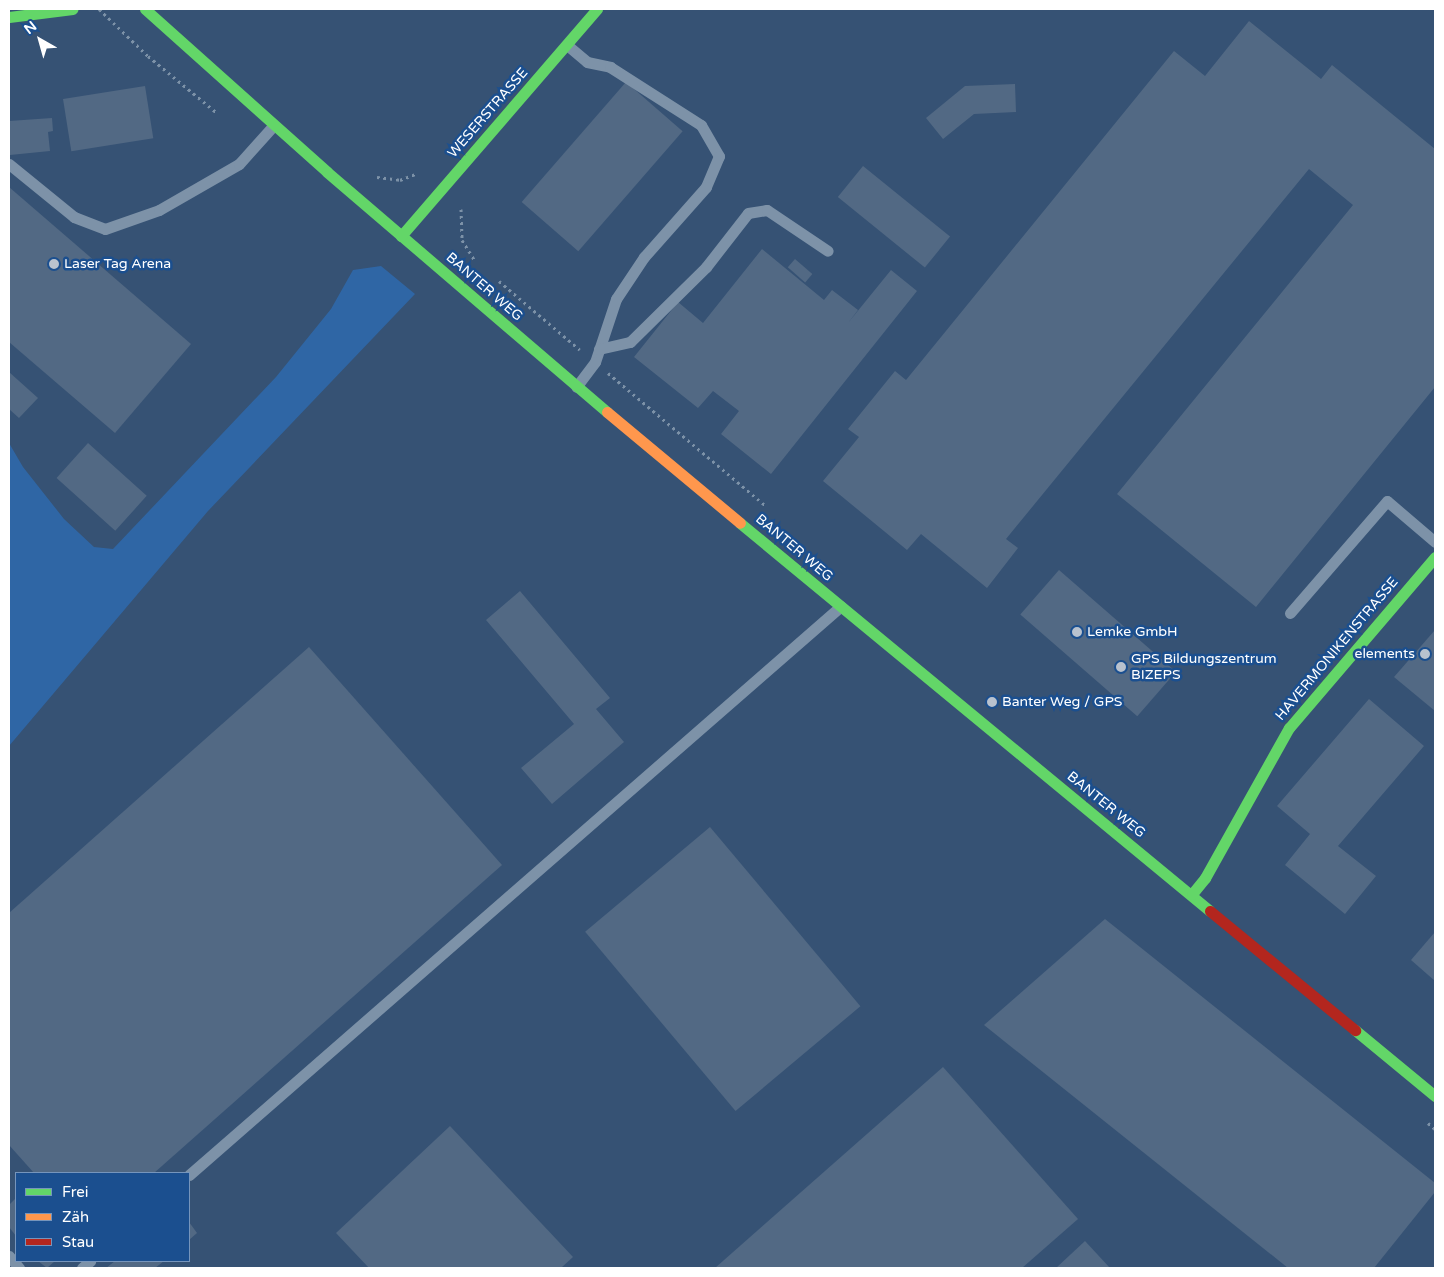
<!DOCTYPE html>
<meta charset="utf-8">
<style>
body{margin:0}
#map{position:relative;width:1444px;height:1277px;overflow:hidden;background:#365274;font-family:"Varela Round",sans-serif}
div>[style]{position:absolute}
.green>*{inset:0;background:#2f66a5}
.building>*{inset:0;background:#526984;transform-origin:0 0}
.path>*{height:3px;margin-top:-1.5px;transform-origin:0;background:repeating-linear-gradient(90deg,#7d92a8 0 2.5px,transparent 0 6.5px)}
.lane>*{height:11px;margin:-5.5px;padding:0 5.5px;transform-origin:5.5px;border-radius:5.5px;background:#7d92a8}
.fast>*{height:11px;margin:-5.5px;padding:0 5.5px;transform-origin:5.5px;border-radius:5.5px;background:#63d668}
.slow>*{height:11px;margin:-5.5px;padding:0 5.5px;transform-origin:5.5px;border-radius:5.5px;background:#ff974d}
.jam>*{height:11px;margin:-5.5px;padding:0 5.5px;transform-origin:5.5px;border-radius:5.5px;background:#b3261e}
.dots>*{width:14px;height:14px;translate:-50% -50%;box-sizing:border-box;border:2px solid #1b4f8f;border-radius:50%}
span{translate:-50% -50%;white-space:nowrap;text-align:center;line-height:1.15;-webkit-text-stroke:5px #1b4f8f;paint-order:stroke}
.street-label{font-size:14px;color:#fff}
.poi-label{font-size:14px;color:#fff}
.left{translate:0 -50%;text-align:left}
.right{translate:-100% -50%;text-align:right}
.frame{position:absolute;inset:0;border:10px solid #fff;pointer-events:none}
.legend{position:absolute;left:15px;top:1172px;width:175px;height:90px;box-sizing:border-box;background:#1b4f8f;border:1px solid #7695bc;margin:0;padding:6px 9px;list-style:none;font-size:15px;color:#fff}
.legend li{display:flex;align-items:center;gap:10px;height:25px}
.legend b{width:25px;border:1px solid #7695bc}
.north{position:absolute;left:15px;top:15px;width:50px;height:50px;-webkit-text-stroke:4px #1b4f8f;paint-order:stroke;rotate:322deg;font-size:14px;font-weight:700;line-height:20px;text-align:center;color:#fff}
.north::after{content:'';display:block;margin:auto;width:18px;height:22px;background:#fff;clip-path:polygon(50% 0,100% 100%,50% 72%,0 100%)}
</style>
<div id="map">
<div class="green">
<div style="clip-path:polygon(381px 266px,415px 294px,208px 511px,9px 746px,9px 443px,23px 467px,64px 519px,94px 547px,113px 549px,276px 377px,331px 309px,353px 270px)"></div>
</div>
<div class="building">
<div style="clip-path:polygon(1249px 21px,1321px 79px,1332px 65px,1435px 149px,1435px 387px,1256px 607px,1117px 494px,1353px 205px,1309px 169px,1006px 539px,1018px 548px,987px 588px,921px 534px,907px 550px,823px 481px,859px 437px,848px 429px,895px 371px,906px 380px,1174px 51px,1205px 76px)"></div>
<div style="left:626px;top:82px;width:75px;height:159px;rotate:41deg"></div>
<div style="clip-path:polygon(1015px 84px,1016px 112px,974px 114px,943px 139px,926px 118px,965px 86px)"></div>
<div style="left:145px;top:86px;width:53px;height:83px;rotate:81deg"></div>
<div style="clip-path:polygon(52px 118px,53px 131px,48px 132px,50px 151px,10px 155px,9px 121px)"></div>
<div style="left:863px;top:166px;width:112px;height:40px;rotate:39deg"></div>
<div style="clip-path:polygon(9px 187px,191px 344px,115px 433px,9px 342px)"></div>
<div style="clip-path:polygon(762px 249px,824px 300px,832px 290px,858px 310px,848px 323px,891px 270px,917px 291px,771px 474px,721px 434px,739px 411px,713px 391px,698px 408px,634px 357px,678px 302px,703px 323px)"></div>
<div style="left:795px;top:259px;width:23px;height:11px;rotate:41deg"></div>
<div style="clip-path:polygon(9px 372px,38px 398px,19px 418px,9px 409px)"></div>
<div style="left:88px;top:443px;width:79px;height:47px;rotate:42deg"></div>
<div style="left:1059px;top:570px;width:155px;height:59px;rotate:41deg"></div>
<div style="clip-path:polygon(520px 591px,610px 698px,596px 709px,624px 742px,552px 804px,521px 768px,574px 724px,486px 620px)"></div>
<div style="clip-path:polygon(1435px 630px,1435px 711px,1394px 677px)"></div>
<div style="clip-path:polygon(309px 647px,502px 865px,154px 1173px,34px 1173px,9px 1145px,9px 913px)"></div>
<div style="clip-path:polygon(1369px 699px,1424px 746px,1338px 846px,1376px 876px,1345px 914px,1285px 865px,1310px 834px,1277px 806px)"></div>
<div style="left:710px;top:827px;width:234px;height:163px;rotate:50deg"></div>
<div style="clip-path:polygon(1105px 919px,1435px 1183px,1435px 1192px,1374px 1268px,1288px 1268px,984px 1025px)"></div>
<div style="clip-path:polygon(1435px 932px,1435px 981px,1411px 960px)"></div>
<div style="clip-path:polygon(943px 1067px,1078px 1219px,1022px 1268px,715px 1268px)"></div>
<div style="clip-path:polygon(450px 1126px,573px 1257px,561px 1268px,369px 1268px,336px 1233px)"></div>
<div style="clip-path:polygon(16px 1198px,16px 1236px,9px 1227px,9px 1205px)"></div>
<div style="clip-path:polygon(189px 1222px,197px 1233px,189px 1240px)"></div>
<div style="clip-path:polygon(1085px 1241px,1110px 1268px,1056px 1268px)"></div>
<div style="clip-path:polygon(38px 1261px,55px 1261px,47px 1268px)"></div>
<div style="clip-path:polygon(115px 1261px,164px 1261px,155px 1268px,106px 1268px)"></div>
</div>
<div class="path">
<div style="left:99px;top:9px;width:68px;rotate:43.8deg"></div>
<div style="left:148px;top:56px;width:88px;rotate:39.5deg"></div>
<div style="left:377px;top:177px;width:23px;rotate:7deg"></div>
<div style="left:400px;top:180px;width:19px;rotate:-21deg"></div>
<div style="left:461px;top:209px;width:31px;rotate:88deg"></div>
<div style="left:462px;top:240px;width:25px;rotate:58deg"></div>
<div style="left:499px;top:281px;width:106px;rotate:40.4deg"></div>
<div style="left:608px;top:373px;width:207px;rotate:40.1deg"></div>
<div style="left:1428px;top:1123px;width:9px;rotate:41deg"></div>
</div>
<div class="lane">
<div style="left:567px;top:45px;width:26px;rotate:40deg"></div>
<div style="left:587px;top:62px;width:24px;rotate:12deg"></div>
<div style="left:610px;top:67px;width:108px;rotate:32.5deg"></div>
<div style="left:701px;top:125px;width:36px;rotate:60deg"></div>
<div style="left:719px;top:156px;width:34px;rotate:113deg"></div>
<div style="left:706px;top:187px;width:94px;rotate:131.5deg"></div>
<div style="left:644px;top:257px;width:50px;rotate:123.7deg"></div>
<div style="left:616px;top:299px;width:66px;rotate:108.4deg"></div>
<div style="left:595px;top:362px;width:31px;rotate:127deg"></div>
<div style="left:9px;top:164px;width:84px;rotate:39.2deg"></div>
<div style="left:74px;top:217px;width:33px;rotate:21deg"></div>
<div style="left:105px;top:229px;width:57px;rotate:-19.4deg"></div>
<div style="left:159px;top:210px;width:92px;rotate:-29.9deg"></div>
<div style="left:239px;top:164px;width:52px;rotate:-48.1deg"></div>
<div style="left:599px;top:349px;width:32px;rotate:-13deg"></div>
<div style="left:630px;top:342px;width:107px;rotate:-44.6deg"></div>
<div style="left:706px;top:267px;width:68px;rotate:-52.1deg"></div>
<div style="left:748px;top:213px;width:19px;rotate:-9deg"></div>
<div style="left:767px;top:210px;width:73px;rotate:33.9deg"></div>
<div style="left:1290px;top:613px;width:148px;rotate:-49.1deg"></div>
<div style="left:1387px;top:501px;width:63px;rotate:40.5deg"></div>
<div style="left:189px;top:1175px;width:865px;rotate:-41.11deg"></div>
<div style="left:9px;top:1256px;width:16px;rotate:50deg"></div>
<div style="left:82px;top:1268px;width:11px;rotate:-41deg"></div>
</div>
<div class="fast">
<div style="left:145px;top:9px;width:244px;rotate:41.8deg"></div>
<div style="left:327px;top:172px;width:369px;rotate:40.6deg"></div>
<div style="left:9px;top:17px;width:64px;rotate:-7.2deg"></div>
<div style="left:401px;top:236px;width:300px;rotate:-49.2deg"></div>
<div style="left:740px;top:523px;width:609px;rotate:39.54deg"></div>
<div style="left:1192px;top:894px;width:21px;rotate:-51deg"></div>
<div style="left:1205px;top:878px;width:172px;rotate:-60.8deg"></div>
<div style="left:1289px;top:728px;width:225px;rotate:-49.5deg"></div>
<div style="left:1355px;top:1030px;width:104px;rotate:39.5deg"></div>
</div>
<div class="slow">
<div style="left:607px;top:412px;width:173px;rotate:39.8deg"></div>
</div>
<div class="jam">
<div style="left:1210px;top:911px;width:188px;rotate:39.4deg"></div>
</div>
<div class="dots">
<div style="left:54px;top:264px;background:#b9c2ce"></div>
<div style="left:1077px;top:632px;background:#b9c2ce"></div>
<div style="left:1425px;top:654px;background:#b9c2ce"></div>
<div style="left:1121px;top:667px;background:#b9c2ce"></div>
<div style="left:992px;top:702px;background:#b9c2ce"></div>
</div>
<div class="street-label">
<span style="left:488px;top:113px;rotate:-49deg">WESERSTRASSE</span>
<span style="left:484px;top:287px;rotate:41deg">BANTER WEG</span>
<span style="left:794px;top:548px;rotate:40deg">BANTER WEG</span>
<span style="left:1337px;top:649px;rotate:-50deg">HAVERMONIKENSTRASSE</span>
<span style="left:1106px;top:805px;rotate:39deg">BANTER WEG</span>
</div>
<div class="poi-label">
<span class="left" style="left:64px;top:264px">Laser Tag Arena</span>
<span class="left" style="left:1087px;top:632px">Lemke GmbH</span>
<span class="right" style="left:1415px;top:654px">elements</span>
<span class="left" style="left:1131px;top:667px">GPS Bildungszentrum<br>BIZEPS</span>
<span class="left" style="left:1002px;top:702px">Banter Weg / GPS</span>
</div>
<div class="frame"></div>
<ul class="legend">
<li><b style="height:6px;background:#63d668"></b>Frei</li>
<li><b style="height:6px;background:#ff974d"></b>Zäh</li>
<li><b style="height:6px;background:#b3261e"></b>Stau</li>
</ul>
<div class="north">N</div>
</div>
